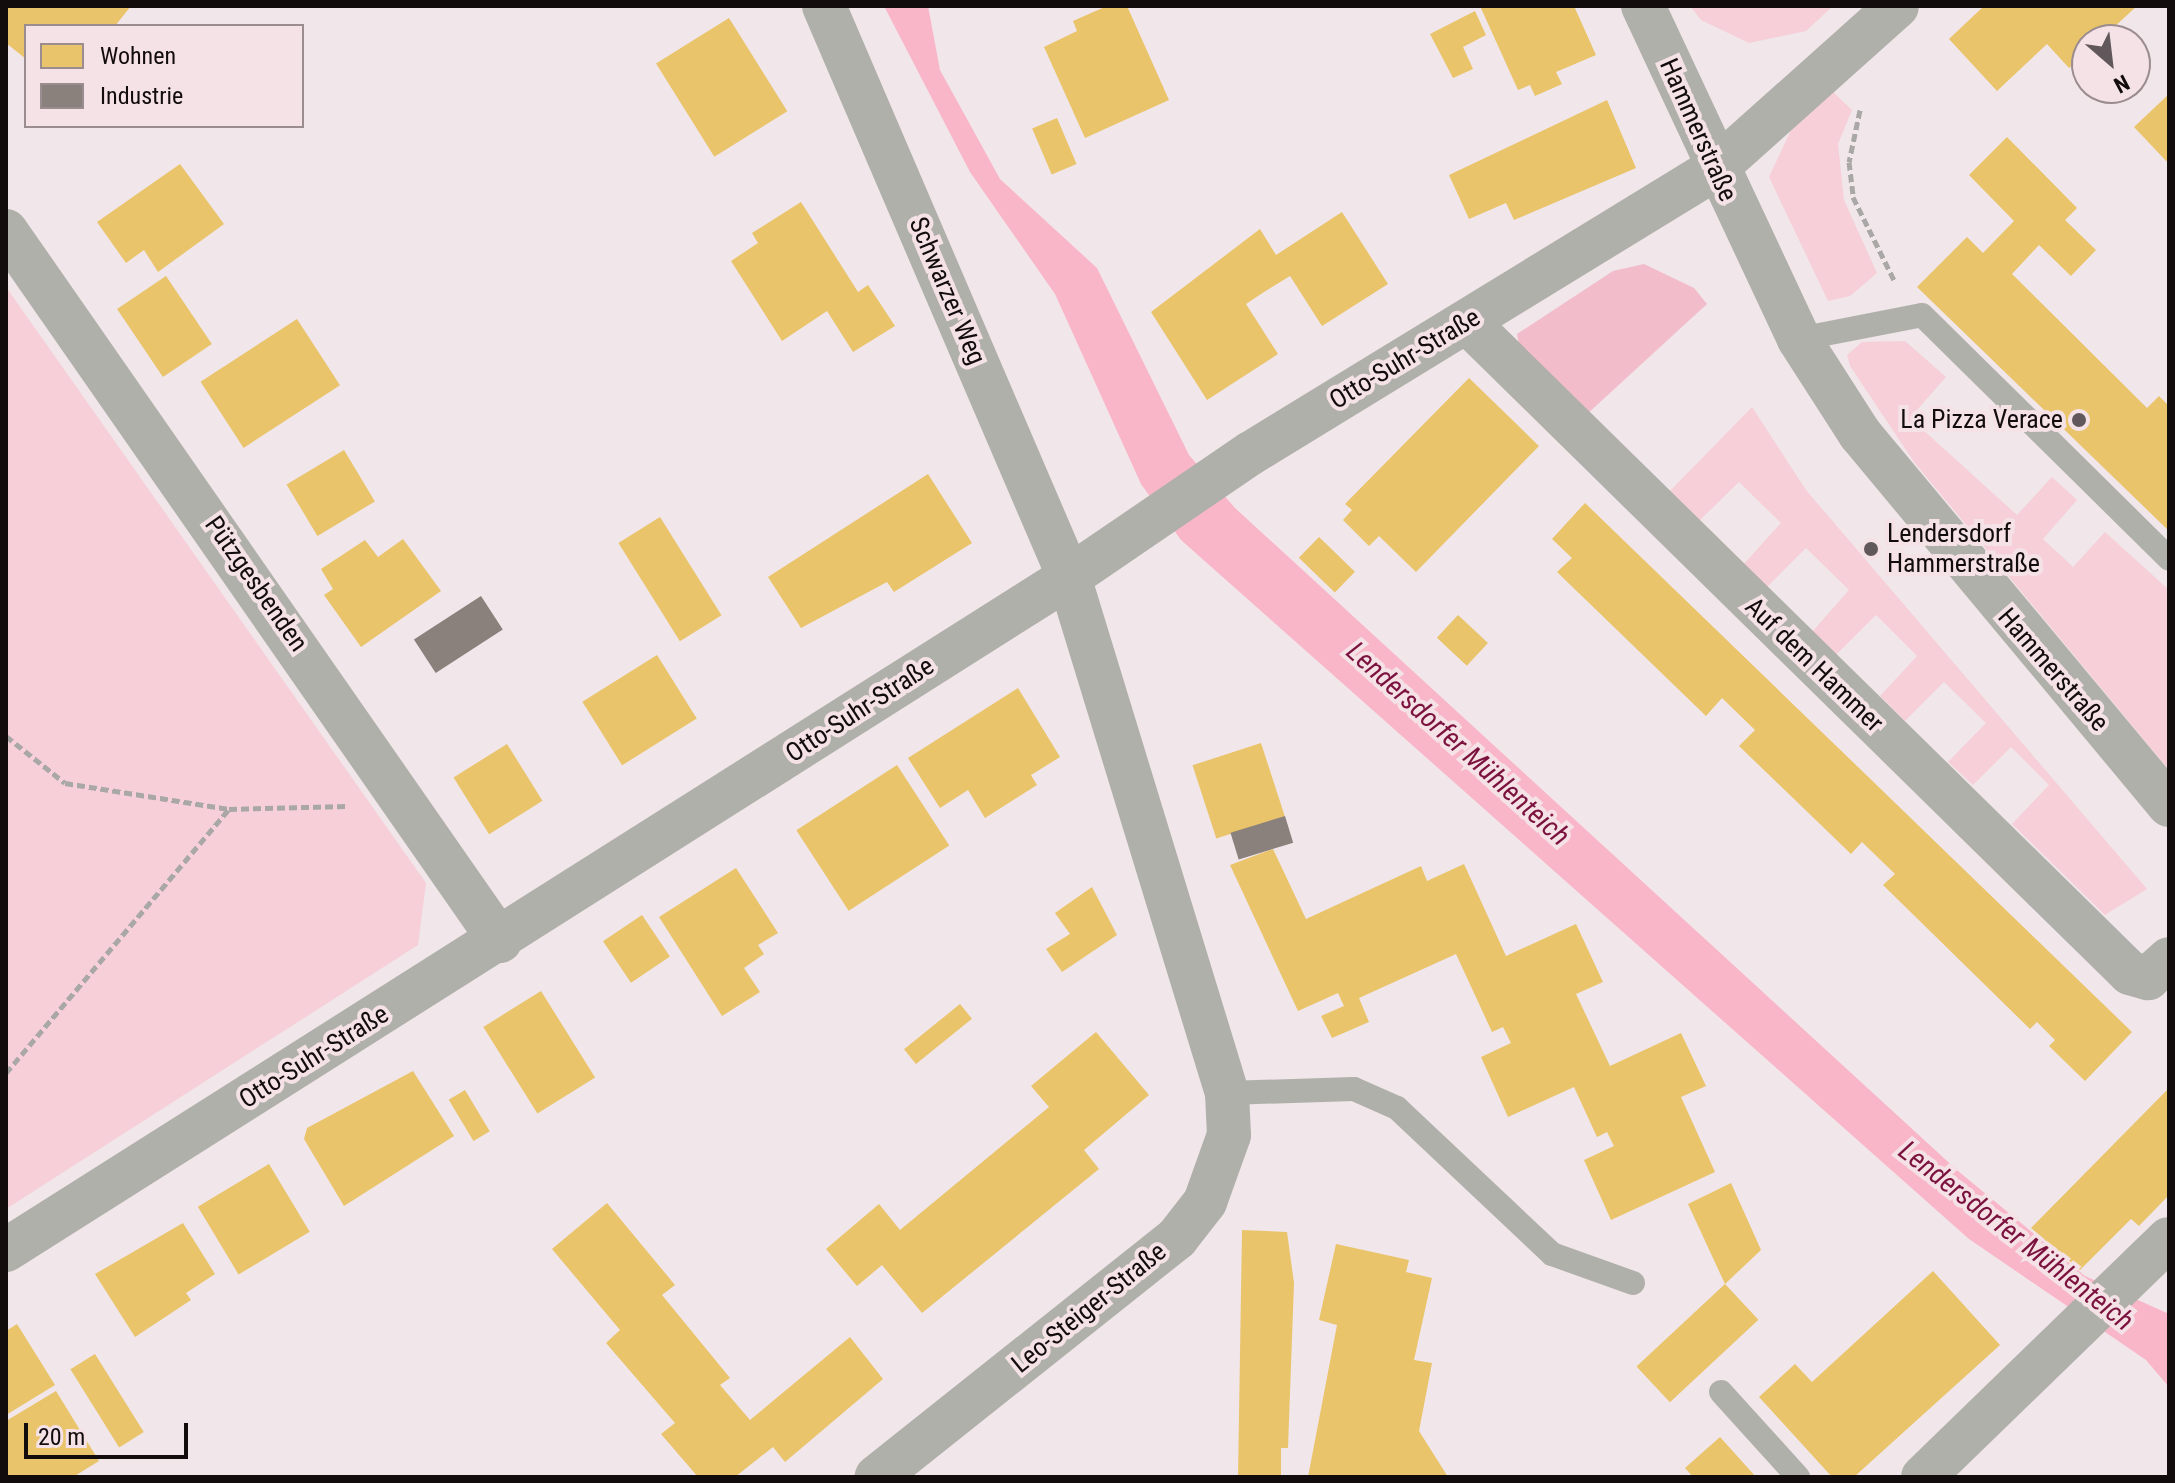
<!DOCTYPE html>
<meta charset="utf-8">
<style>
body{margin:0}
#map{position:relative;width:2175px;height:1483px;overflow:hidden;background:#f1e6e9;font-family:"Roboto Condensed",sans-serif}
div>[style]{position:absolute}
.green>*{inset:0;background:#f6cfd9}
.forest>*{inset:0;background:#f2bccb}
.water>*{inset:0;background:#f9b6c9}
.homes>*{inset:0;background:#e9c46a;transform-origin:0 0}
.industry>*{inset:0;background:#8a817c;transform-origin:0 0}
.path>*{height:5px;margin-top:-2.5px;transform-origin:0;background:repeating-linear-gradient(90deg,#aaa8a6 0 8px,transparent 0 12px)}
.service>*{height:24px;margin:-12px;padding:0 12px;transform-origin:12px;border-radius:12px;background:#b0b0aa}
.minor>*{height:44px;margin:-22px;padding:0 22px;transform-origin:22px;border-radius:22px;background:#b0b0aa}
.dots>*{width:22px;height:22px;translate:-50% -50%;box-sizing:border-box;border:4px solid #f5e2e6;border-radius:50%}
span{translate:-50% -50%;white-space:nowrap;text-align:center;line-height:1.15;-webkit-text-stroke:8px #f5e2e6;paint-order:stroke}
.street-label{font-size:26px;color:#120c0d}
.poi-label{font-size:26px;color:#120c0d}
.right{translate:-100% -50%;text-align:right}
.left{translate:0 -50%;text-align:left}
.water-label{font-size:28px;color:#7b123e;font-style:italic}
.frame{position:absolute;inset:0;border:8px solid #120c0d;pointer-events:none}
.legend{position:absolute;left:24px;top:24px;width:280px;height:104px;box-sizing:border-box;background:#f5e2e6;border:2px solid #9a8c8f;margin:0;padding:10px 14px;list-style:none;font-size:24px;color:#120c0d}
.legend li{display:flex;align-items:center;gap:16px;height:40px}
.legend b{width:40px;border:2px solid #9a8c8f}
.north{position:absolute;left:2071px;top:24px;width:80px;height:80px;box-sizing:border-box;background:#f5e2e6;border:2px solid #9a8c8f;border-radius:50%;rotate:152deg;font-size:22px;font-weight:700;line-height:32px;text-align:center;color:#120c0d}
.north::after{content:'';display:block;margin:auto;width:28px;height:36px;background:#60585a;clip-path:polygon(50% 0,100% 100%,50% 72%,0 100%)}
.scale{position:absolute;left:24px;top:1423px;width:164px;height:36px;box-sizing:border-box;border:4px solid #120c0d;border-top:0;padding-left:10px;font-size:24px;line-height:28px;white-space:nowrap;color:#120c0d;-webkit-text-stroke:6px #f5e2e6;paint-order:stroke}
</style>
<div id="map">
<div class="green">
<div style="clip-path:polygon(1690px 6px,1833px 6px,1806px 31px,1749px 43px,1701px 20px)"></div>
<div style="clip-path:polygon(1833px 92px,1852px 110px,1838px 144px,1844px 200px,1877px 273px,1850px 296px,1828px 301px,1769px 177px,1791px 130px)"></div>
<div style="clip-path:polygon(6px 287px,426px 883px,418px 945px,6px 1209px)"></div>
<div style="clip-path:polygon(1862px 342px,1905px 341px,1946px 377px,1910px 418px,2017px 515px,2052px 477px,2077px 500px,2043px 539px,2073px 567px,2105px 532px,2169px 590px,2169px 770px,1914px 462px,1850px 366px,1847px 355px)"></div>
<div style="clip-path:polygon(1752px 407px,1806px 490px,2147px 889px,2105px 915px,2012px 824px,2049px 785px,2011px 747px,1973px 785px,1948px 762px,1986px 723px,1944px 682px,1905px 721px,1880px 696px,1917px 656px,1876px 615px,1836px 655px,1812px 632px,1849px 590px,1806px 548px,1766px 588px,1742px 566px,1781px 523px,1739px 482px,1699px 521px,1668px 493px)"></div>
</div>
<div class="forest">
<div style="clip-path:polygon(1644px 264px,1694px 288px,1707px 304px,1586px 415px,1519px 346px,1517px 334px,1613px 271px)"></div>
</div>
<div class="water">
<div style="clip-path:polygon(884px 6px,928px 6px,940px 70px,1000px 179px,1097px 268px,1189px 455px,1235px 508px,1958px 1171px,2085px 1276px,2169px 1314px,2169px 1387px,2146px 1360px,1969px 1239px,1181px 540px,1141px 484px,1055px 294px,970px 172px)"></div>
</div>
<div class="homes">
<div style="clip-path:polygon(6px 6px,131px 6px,115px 26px,26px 26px,26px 59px,6px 43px)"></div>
<div style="clip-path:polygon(1107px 6px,1127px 6px,1169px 100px,1085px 138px,1044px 47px,1077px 31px,1073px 21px)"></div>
<div style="clip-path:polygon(1480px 6px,1574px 6px,1596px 55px,1556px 72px,1562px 84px,1535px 96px,1530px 85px,1518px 90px)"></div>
<div style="clip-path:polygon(1984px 6px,2137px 6px,2100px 40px,2087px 40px,2087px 52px,2069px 68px,2047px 44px,1997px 91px,1949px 39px)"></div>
<div style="clip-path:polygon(1475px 11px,1486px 35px,1463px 47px,1473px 69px,1453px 78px,1430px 34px)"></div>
<div style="left:729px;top:18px;width:110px;height:86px;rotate:58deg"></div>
<div style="clip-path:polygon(2169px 94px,2169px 164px,2134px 127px)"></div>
<div style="clip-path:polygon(1607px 100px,1636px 168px,1514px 220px,1506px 203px,1469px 219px,1449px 175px)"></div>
<div style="left:1057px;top:118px;width:50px;height:27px;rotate:67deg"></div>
<div style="clip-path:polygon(2007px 137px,2077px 208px,2065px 220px,2096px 250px,2071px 276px,2039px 245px,2012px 274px,2147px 408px,2159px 396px,2169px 406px,2169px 531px,1917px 287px,1967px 237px,1983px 253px,2014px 221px,1969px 175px)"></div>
<div style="clip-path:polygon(180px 164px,224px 224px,158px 272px,144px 250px,126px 263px,97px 222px)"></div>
<div style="clip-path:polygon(801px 202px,858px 292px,868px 285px,895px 326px,853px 352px,827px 311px,782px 341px,731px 261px,758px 243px,752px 233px)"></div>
<div style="clip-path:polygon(1342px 212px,1388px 284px,1322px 326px,1290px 276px,1264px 292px,1246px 304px,1278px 354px,1207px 400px,1151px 312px,1260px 229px,1276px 255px)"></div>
<div style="left:166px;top:276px;width:82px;height:59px;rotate:56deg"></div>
<div style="left:297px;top:319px;width:79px;height:115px;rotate:57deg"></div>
<div style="clip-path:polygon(1469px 378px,1539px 446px,1416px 572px,1379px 536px,1369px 546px,1343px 520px,1352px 510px,1345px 504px)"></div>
<div style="left:344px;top:450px;width:60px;height:67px;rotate:59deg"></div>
<div style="clip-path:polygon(928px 474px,972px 543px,894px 592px,887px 582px,801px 628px,768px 577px)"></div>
<div style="clip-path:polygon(1585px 503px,2132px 1032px,2085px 1081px,2049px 1046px,2055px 1040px,2037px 1022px,2030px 1029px,1883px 885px,1895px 874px,1862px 842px,1851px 854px,1739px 746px,1755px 730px,1722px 698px,1706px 716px,1557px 572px,1572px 558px,1552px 539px)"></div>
<div style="left:660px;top:517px;width:116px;height:49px;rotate:58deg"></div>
<div style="left:1319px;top:537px;width:50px;height:29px;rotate:44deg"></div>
<div style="clip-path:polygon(403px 539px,441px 591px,361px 647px,324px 595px,333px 589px,321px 569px,365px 540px,378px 557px)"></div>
<div style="left:1458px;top:615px;width:41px;height:31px;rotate:43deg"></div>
<div style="left:657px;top:655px;width:75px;height:88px;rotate:58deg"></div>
<div style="clip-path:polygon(1018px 688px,1060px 757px,1031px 775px,1037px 785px,985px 818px,968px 790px,940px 808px,908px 758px)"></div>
<div style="left:1261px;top:743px;width:77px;height:72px;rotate:72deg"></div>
<div style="left:507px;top:744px;width:67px;height:63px;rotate:58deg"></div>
<div style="left:897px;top:765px;width:96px;height:120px;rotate:57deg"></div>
<div style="clip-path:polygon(1273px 849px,1306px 919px,1421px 866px,1427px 881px,1464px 864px,1506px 956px,1576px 924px,1603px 982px,1576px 994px,1610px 1066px,1681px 1033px,1706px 1086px,1681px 1097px,1715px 1172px,1611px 1220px,1584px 1160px,1614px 1146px,1607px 1132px,1597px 1137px,1574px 1087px,1508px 1117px,1481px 1057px,1511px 1043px,1503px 1027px,1492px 1032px,1456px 954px,1359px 998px,1369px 1022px,1332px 1038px,1321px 1016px,1344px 1006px,1338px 993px,1298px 1011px,1230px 865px)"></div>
<div style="clip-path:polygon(736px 868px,778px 933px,758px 945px,764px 954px,744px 968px,760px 992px,722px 1016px,659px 917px)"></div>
<div style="clip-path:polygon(1092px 887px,1117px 935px,1062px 972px,1046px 949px,1070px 934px,1055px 913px)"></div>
<div style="left:642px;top:915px;width:50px;height:47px;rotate:56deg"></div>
<div style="left:541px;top:991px;width:102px;height:68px;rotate:58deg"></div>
<div style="left:960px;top:1004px;width:19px;height:72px;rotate:51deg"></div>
<div style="clip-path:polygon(1096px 1032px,1149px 1095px,1084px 1150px,1099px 1169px,922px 1313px,882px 1265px,857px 1286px,826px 1249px,879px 1204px,900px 1230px,1049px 1107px,1031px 1086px)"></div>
<div style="clip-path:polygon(413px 1071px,454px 1136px,344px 1206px,304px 1139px,307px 1128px)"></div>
<div style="clip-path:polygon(2169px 1088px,2169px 1195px,2139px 1226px,2131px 1219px,2080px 1270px,2031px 1228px)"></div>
<div style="left:465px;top:1090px;width:48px;height:19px;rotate:59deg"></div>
<div style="left:269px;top:1164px;width:79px;height:83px;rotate:59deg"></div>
<div style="clip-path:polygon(1731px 1183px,1761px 1250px,1725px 1284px,1688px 1204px)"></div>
<div style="clip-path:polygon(607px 1203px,675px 1285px,662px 1295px,730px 1378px,720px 1385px,750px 1420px,850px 1337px,883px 1379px,785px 1462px,773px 1447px,735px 1477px,698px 1477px,661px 1434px,675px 1423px,606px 1343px,620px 1330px,552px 1249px)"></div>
<div style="clip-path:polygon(183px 1223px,215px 1274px,186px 1293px,191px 1300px,135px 1337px,95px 1274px)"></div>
<div style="clip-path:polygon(1242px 1230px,1287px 1232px,1294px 1283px,1288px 1448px,1281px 1448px,1281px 1477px,1238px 1477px)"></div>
<div style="clip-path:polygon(1336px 1244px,1409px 1260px,1406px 1272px,1432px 1278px,1414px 1360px,1432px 1363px,1419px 1431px,1448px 1477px,1308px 1477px,1337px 1325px,1319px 1320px)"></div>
<div style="clip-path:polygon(1933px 1271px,2000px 1345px,1854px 1477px,1832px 1477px,1759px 1397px,1795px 1364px,1812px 1382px)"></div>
<div style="left:1725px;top:1284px;width:49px;height:121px;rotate:47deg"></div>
<div style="clip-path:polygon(17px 1324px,55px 1385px,6px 1415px,6px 1331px)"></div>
<div style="left:95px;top:1354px;width:92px;height:29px;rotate:58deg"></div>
<div style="clip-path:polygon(56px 1391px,99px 1461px,73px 1477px,6px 1477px,6px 1421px)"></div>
<div style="clip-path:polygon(1720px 1437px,1756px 1477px,1693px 1477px,1685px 1468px)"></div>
</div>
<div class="industry">
<div style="left:481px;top:596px;width:40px;height:80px;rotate:57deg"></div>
<div style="left:1285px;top:816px;width:28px;height:57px;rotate:73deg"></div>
</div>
<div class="path">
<div style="left:1860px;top:110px;width:53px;rotate:101.9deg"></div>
<div style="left:1849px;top:162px;width:35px;rotate:83deg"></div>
<div style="left:1853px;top:197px;width:93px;rotate:63.7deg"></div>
<div style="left:6px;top:736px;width:75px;rotate:38.5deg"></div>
<div style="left:65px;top:783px;width:166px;rotate:9deg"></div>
<div style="left:229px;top:809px;width:118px;rotate:-1.5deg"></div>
<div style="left:6px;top:1073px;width:346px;rotate:-49.8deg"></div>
</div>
<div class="service">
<div style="left:1799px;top:339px;width:125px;rotate:-11deg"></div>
<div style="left:1922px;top:315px;width:347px;rotate:44.6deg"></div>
<div style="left:1227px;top:1093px;width:127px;rotate:-1.8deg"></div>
<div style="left:1354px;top:1089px;width:47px;rotate:23.8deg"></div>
<div style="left:1397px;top:1108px;width:213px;rotate:43.3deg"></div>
<div style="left:1552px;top:1254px;width:86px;rotate:19.7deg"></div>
<div style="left:1721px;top:1392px;width:115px;rotate:47.8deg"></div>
</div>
<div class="minor">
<div style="left:824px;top:6px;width:621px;rotate:66.78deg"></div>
<div style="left:1069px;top:577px;width:540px;rotate:72.98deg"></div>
<div style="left:1227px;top:1093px;width:42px;rotate:87.3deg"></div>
<div style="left:1229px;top:1135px;width:71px;rotate:109.7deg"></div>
<div style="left:1205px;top:1202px;width:46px;rotate:127.9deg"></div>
<div style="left:1177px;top:1238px;width:384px;rotate:141.5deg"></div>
<div style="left:1643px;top:6px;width:368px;rotate:64.9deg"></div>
<div style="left:1799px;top:339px;width:113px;rotate:57.3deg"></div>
<div style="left:1860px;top:434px;width:483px;rotate:50.2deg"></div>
<div style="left:6px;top:231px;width:865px;rotate:55.17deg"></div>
<div style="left:1467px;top:322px;width:929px;rotate:44.48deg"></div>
<div style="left:2130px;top:973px;width:19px;rotate:16deg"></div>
<div style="left:2148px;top:978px;width:28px;rotate:-42deg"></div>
<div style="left:6px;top:1250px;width:1258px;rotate:-32.34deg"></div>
<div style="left:1069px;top:577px;width:220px;rotate:-34.3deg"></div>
<div style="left:1251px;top:453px;width:544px;rotate:-31.47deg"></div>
<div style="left:1715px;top:169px;width:244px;rotate:-41.8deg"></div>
<div style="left:1923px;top:1477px;width:342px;rotate:-44.1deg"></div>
</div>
<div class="dots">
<div style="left:2079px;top:420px;background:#60585a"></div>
<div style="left:1871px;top:549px;background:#60585a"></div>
</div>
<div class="street-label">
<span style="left:1698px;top:130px;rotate:66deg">Hammerstraße</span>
<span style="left:947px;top:291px;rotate:67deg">Schwarzer Weg</span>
<span style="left:1405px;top:359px;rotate:-31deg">Otto-Suhr-Straße</span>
<span style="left:256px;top:584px;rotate:55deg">Pützgesbenden</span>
<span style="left:1814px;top:665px;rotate:44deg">Auf dem Hammer</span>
<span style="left:2053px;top:670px;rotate:49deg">Hammerstraße</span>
<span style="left:860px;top:710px;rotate:-33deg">Otto-Suhr-Straße</span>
<span style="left:314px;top:1057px;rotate:-32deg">Otto-Suhr-Straße</span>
<span style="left:1089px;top:1308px;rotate:-39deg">Leo-Steiger-Straße</span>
</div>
<div class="poi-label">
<span class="right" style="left:2063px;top:420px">La Pizza Verace</span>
<span class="left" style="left:1887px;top:549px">Lendersdorf<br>Hammerstraße</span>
</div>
<div class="water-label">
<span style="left:1458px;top:744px;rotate:42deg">Lendersdorfer Mühlenteich</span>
<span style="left:2016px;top:1236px;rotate:38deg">Lendersdorfer Mühlenteich</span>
</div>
<div class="frame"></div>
<ul class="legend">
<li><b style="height:22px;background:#e9c46a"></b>Wohnen</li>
<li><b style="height:22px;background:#8a817c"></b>Industrie</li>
</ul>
<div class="north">N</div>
<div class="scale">20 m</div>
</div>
